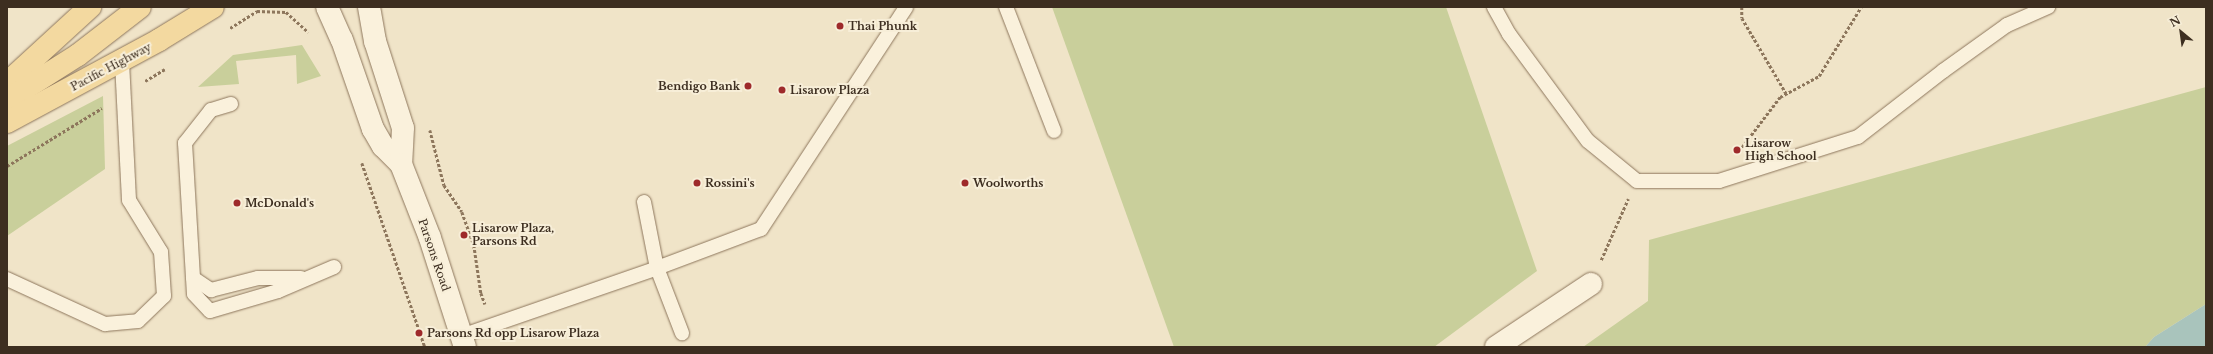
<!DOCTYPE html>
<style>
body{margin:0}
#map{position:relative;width:2213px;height:354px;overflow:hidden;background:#f0e4c8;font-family:"Libre Baskerville",serif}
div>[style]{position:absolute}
.green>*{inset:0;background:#c9cf9b}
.water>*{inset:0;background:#a9c4bc}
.path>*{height:2.5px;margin-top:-1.25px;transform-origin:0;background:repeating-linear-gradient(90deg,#8d765c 0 3px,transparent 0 5px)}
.roads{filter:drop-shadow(0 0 1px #8d765c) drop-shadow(0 0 1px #8d765c)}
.service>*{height:14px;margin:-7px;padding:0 7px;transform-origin:7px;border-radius:7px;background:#faf1dc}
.minor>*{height:22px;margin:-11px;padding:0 11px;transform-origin:11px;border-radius:11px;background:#faf1dc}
.tertiary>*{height:22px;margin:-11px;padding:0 11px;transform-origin:11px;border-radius:11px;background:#faf1dc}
.primary>*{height:22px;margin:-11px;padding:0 11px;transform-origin:11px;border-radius:11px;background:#f3d9a0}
.dots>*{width:11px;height:11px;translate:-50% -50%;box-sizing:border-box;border:2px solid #f7eed8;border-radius:50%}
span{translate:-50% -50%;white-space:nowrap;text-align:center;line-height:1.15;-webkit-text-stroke:4px #f7eed8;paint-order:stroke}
.poi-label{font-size:11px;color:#3d2e20;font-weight:700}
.left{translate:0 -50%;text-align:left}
.right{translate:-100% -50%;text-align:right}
.street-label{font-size:11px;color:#3d2e20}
.frame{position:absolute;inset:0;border:8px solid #3d2e20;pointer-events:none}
.north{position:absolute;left:2161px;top:12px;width:40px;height:40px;-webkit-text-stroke:3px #f7eed8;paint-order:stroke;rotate:331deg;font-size:11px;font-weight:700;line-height:16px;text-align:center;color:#3d2e20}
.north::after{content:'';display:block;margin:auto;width:14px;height:18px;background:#3d2e20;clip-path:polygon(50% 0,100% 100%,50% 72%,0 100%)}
</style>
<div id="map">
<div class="green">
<div style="clip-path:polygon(1052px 7px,1446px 7px,1537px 271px,1434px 347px,1174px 347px)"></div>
<div style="clip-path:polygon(302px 45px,321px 76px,297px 84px,296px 55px,236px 61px,239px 84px,198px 87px,233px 55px)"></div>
<div style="clip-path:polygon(2206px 87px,2206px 304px,2154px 337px,2145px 347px,1583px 347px,1648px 301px,1649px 240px)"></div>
<div style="clip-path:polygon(103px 96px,105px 169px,7px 236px,7px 146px)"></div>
</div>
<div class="water">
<div style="clip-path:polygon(2206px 304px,2206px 347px,2145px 347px,2154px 337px)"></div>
</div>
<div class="path">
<div style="left:1742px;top:7px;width:11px;rotate:90deg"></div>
<div style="left:1742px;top:18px;width:87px;rotate:59.6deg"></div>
<div style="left:230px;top:28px;width:32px;rotate:-32deg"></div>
<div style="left:257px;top:11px;width:29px;rotate:2deg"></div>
<div style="left:286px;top:12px;width:30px;rotate:42deg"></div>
<div style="left:145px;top:81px;width:23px;rotate:-31deg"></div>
<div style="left:430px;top:130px;width:57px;rotate:75.7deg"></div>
<div style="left:444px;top:185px;width:32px;rotate:56deg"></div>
<div style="left:462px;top:212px;width:35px;rotate:70deg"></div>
<div style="left:474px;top:245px;width:49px;rotate:81.7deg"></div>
<div style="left:481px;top:293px;width:12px;rotate:70deg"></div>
<div style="left:1739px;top:151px;width:68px;rotate:-52.8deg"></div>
<div style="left:1780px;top:97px;width:44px;rotate:-28.3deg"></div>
<div style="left:1819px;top:76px;width:81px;rotate:-58.7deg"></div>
<div style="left:362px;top:163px;width:194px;rotate:71.1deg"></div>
<div style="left:7px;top:166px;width:111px;rotate:-31.4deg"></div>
<div style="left:1601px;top:260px;width:67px;rotate:-66.1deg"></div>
</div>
<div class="roads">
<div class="service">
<div style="left:1006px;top:7px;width:133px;rotate:68.8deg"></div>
<div style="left:1494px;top:7px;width:31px;rotate:61deg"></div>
<div style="left:1509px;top:34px;width:133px;rotate:53.6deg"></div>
<div style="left:1588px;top:141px;width:63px;rotate:39.2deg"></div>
<div style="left:1637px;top:181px;width:82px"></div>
<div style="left:1719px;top:181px;width:146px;rotate:-17.6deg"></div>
<div style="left:1858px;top:137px;width:108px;rotate:-37.8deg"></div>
<div style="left:1943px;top:71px;width:79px;rotate:-35.7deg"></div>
<div style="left:2007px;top:25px;width:45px;rotate:-23.7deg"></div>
<div style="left:231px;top:104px;width:21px;rotate:163deg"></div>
<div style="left:211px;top:110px;width:42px;rotate:128.2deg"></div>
<div style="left:185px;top:143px;width:151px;rotate:86.6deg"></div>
<div style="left:194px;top:294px;width:23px;rotate:47deg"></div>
<div style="left:210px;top:311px;width:71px;rotate:-16.4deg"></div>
<div style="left:278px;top:291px;width:61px;rotate:-23.2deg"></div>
<div style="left:644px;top:202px;width:67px;rotate:78.9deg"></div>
<div style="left:657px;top:268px;width:70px;rotate:69deg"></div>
<div style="left:193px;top:278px;width:22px;rotate:34deg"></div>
<div style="left:211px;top:290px;width:49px;rotate:-14.3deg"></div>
<div style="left:258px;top:278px;width:43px"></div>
<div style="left:7px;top:279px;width:108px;rotate:24.7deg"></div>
<div style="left:105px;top:324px;width:33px;rotate:-5deg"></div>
<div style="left:138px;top:321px;width:36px;rotate:-44deg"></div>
<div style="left:164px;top:296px;width:44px;rotate:-93.9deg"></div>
<div style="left:161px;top:252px;width:61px;rotate:-121.6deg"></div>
<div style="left:129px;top:200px;width:139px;rotate:-92.9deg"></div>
<div style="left:461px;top:336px;width:207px;rotate:-19.1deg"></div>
<div style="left:657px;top:268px;width:111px;rotate:-20.6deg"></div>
<div style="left:761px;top:229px;width:265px;rotate:-56.8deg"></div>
</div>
<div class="minor">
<div style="left:1496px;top:347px;width:114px;rotate:-33.6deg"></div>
</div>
<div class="tertiary">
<div style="left:327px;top:7px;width:36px;rotate:66deg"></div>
<div style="left:342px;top:40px;width:94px;rotate:70.8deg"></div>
<div style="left:373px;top:129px;width:20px;rotate:60deg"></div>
<div style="left:383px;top:146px;width:25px;rotate:45deg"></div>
<div style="left:369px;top:7px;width:35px;rotate:80deg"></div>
<div style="left:375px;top:41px;width:91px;rotate:72.2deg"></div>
<div style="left:403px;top:128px;width:36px;rotate:93deg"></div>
<div style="left:401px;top:164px;width:79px;rotate:68.6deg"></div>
<div style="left:430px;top:238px;width:114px;rotate:72.2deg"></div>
</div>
<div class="primary">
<div style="left:7px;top:83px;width:113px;rotate:-42.5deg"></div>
<div style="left:7px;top:100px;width:84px;rotate:-32.4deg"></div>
<div style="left:78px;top:55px;width:78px;rotate:-37.7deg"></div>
<div style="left:7px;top:122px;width:173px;rotate:-28.3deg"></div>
<div style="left:159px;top:40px;width:63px;rotate:-31.4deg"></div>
</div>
</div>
<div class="dots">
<div style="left:840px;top:26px;background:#9e2a2b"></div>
<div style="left:748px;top:86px;background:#9e2a2b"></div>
<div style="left:782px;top:90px;background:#9e2a2b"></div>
<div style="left:1737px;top:150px;background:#9e2a2b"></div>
<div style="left:697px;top:183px;background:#9e2a2b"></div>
<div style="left:965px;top:183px;background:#9e2a2b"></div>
<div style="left:237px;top:203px;background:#9e2a2b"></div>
<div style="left:464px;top:235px;background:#9e2a2b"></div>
<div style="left:419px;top:333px;background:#9e2a2b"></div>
</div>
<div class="poi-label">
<span class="left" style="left:848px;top:26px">Thai Phunk</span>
<span class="right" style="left:740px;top:86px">Bendigo Bank</span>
<span class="left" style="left:790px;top:90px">Lisarow Plaza</span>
<span class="left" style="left:1745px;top:150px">Lisarow<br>High School</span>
<span class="left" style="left:705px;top:183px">Rossini's</span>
<span class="left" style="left:973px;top:183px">Woolworths</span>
<span class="left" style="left:245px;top:203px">McDonald's</span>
<span class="left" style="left:472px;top:235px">Lisarow Plaza,<br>Parsons Rd</span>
<span class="left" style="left:427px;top:333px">Parsons Rd opp Lisarow Plaza</span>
</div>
<div class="street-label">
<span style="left:111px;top:67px;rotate:-28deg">Pacific Highway</span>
<span style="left:434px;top:255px;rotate:71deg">Parsons Road</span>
</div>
<div class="frame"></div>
<div class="north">N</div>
</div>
